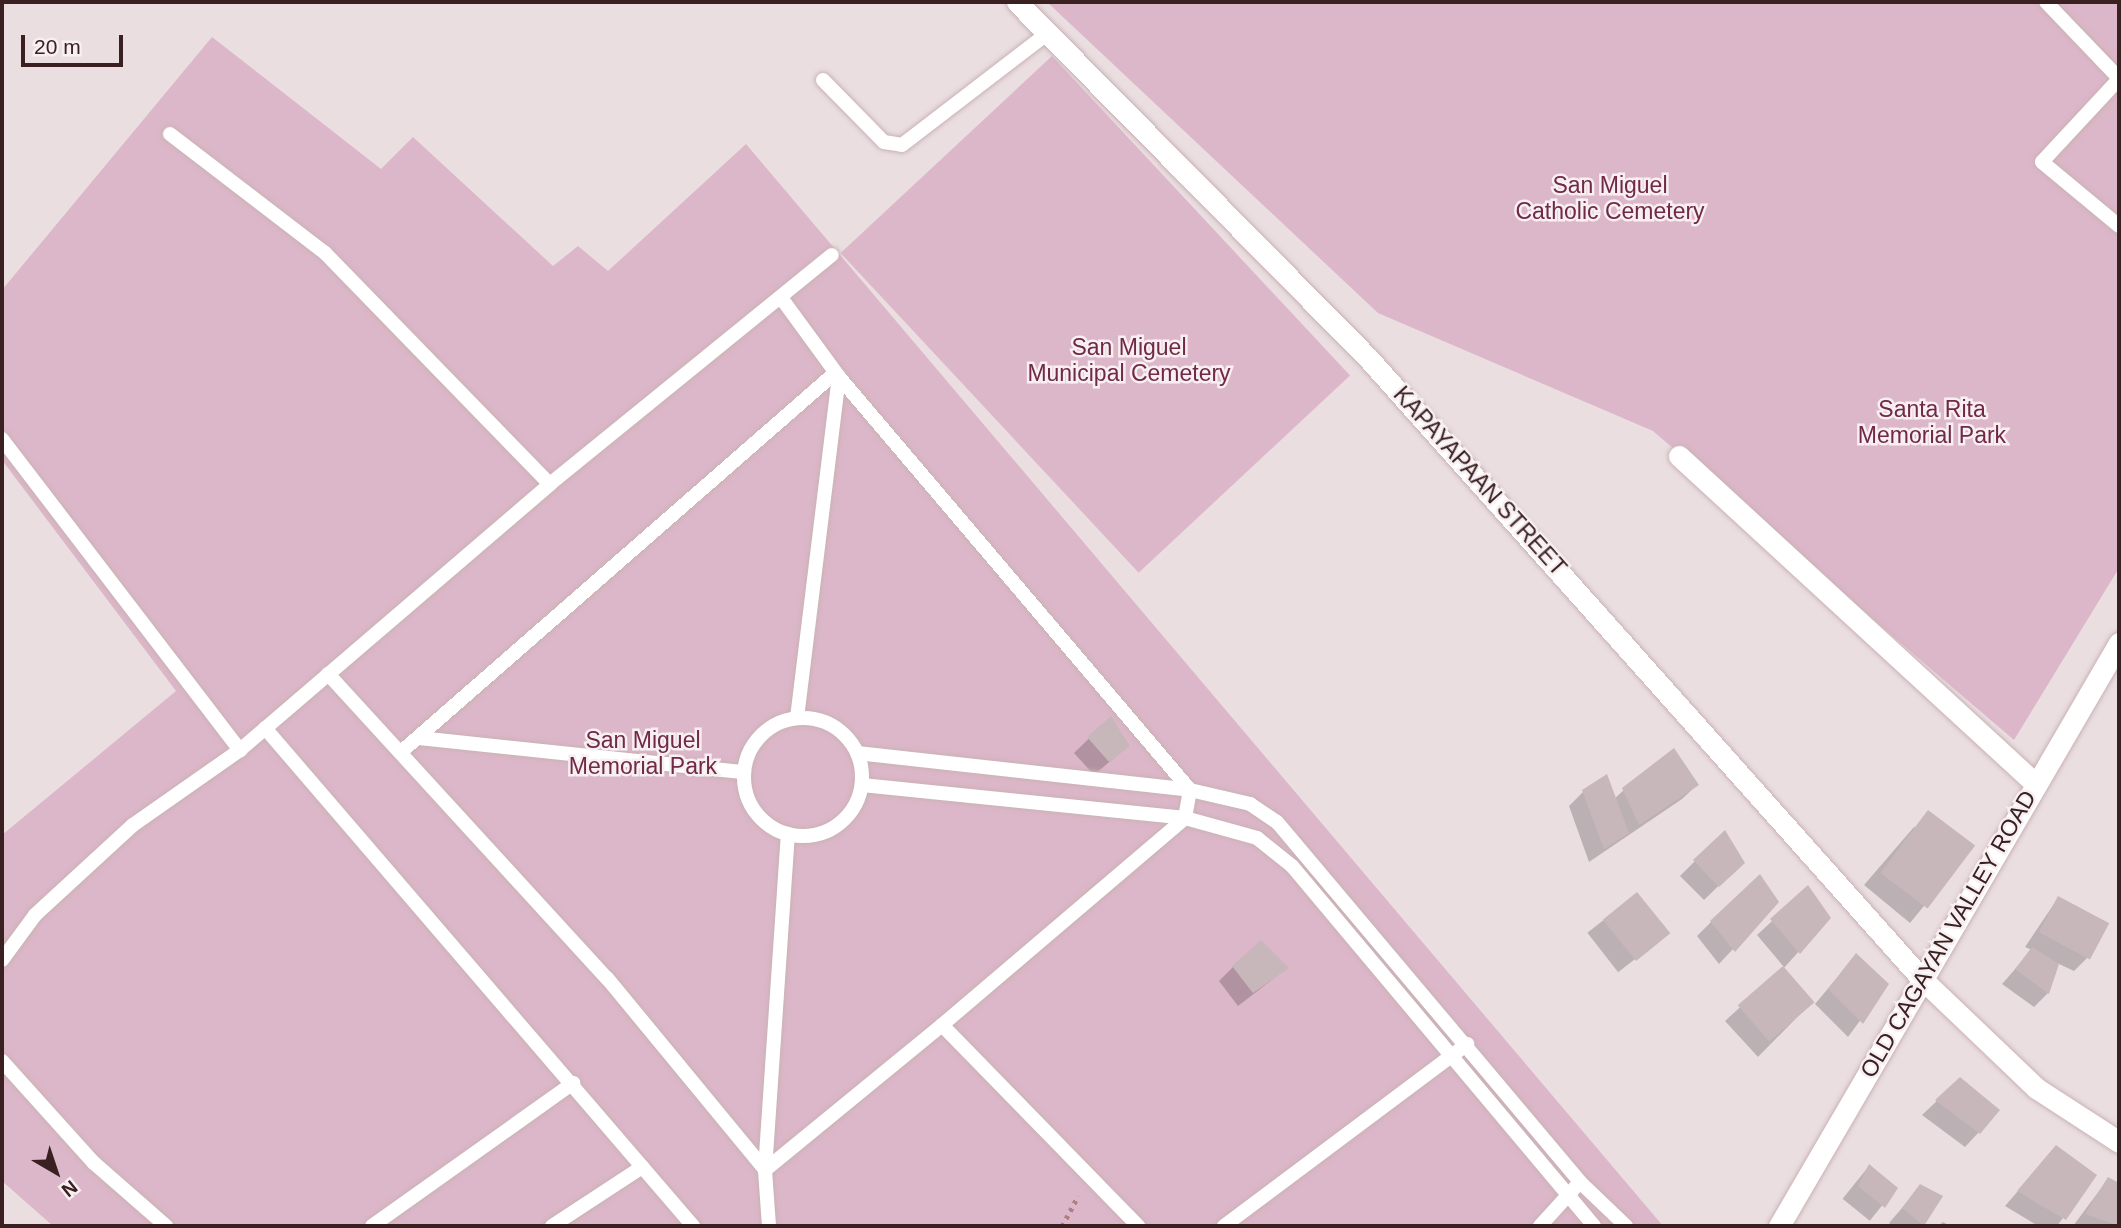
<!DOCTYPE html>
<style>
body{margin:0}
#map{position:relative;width:2121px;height:1228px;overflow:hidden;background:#eadee1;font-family:Arial,sans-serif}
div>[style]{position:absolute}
.green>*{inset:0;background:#dcb7c9;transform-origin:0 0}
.shadow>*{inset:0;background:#0003;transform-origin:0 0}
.building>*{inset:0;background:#c8b7ba;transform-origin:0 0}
.path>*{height:4.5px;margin-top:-2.25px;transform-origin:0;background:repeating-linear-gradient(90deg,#ae7e82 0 3.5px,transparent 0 8.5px)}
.roads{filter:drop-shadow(0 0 2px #cab2b5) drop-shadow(0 0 2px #cab2b5)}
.lane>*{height:14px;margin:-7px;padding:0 7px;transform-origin:7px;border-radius:7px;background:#fff}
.lane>.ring{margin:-7px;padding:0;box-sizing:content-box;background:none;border:14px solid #fff;border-radius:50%}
.street>*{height:21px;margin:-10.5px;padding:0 10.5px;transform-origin:10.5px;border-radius:10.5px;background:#fff}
.secondary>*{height:21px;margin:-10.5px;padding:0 10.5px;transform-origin:10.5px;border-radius:10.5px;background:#fff}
span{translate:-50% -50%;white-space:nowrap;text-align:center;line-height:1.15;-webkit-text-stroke:5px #f7eff1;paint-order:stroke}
.park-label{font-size:23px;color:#712945}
.street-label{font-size:23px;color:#3a2020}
.frame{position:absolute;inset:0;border:4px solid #3a2020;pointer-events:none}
.north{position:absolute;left:21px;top:1137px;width:70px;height:70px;-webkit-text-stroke:5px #f7eff1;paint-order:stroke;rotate:141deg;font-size:19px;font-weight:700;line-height:28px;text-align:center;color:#3a2020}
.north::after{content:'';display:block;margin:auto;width:24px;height:32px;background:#3a2020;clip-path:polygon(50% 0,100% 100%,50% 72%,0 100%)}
.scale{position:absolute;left:21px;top:35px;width:102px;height:32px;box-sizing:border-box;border:4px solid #3a2020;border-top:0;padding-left:9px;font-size:21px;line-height:24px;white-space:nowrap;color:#3a2020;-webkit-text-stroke:5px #f7eff1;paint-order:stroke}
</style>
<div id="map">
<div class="green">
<div style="clip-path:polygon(1047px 2px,2119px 2px,2119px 568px,2014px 740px,1653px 431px,1378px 313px)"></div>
<div style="clip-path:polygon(212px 37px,381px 169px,413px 137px,553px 266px,578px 246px,608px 271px,746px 144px,1663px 1226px,53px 1226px,2px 1181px,2px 835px,176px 691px,2px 460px,2px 290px)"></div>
<div style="left:1052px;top:56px;width:437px;height:289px;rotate:47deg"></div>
</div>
<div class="shadow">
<div style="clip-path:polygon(1110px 718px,1128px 746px,1094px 775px,1074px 753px)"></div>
<div style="clip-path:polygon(1697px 785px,1682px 799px,1589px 862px,1569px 806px,1584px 791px,1614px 799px,1624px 790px)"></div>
<div style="clip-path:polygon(1914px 827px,1973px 846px,1910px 923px,1864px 885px)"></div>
<div style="clip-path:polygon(1695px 861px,1742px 863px,1704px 900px,1680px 876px)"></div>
<div style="clip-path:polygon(1808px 888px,1829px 918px,1783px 969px,1812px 1002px,1758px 1057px,1725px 1021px,1784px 967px,1757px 935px)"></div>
<div style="left:1637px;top:894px;width:50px;height:63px;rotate:52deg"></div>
<div style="clip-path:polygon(2058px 898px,2088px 957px,2074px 971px,2057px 963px,2048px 993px,2034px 1007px,2002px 984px,2032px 950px,2025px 947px)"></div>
<div style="clip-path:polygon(1777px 902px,1719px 964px,1697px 936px,1711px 922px)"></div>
<div style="clip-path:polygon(1856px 955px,1887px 984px,1848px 1037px,1815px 1004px)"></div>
<div style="clip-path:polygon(1233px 967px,1287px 968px,1238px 1006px,1219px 981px)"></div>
<div style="clip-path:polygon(1960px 1079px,1979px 1132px,1965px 1147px,1922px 1115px)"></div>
<div style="clip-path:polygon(2056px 1147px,2095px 1175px,2057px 1226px,2038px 1226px,2005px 1206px)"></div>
<div style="left:1869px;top:1166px;width:35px;height:42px;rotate:39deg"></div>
<div style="clip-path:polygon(2108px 1179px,2119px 1185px,2119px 1226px,2073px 1226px)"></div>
<div style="clip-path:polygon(1921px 1186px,1922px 1224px,1893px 1226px,1889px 1223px)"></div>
<div style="clip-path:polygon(1943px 1222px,1950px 1226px,1938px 1226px)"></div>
</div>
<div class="building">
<div style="clip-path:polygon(1111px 716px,1130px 746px,1109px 762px,1087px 737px)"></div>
<div style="clip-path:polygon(1674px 748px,1699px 785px,1639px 825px,1622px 788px)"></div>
<div style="clip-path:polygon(1607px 774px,1629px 833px,1604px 849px,1582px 790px)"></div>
<div style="left:1928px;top:810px;width:59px;height:79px;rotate:37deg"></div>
<div style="clip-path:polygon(1725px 830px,1745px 863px,1719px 887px,1693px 860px)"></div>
<div style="clip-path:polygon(1760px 874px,1779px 902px,1735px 952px,1710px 921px)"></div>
<div style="clip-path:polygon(1808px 885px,1831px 918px,1800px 954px,1770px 919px)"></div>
<div style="left:1637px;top:892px;width:53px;height:44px;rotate:51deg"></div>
<div style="left:2058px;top:896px;width:58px;height:41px;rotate:28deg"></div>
<div style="clip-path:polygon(1261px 940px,1289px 968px,1253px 993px,1232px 966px)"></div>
<div style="clip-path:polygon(2032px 947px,2059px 964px,2049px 994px,2015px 969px)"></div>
<div style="clip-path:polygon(1856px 953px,1889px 984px,1863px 1024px,1828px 989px)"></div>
<div style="left:1783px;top:966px;width:48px;height:60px;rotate:49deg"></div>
<div style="clip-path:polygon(1960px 1077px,2000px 1110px,1980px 1134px,1935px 1100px)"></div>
<div style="clip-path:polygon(2056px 1145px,2097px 1175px,2066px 1220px,2017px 1191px)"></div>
<div style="clip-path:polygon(1869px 1164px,1898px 1188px,1885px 1208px,1858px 1186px)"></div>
<div style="clip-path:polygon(2108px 1177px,2119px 1183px,2119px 1226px,2085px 1214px)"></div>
<div style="clip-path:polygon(1920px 1184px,1943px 1196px,1924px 1226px,1902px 1208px)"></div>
</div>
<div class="path">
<div style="left:1062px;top:1226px;width:34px;rotate:-62deg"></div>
</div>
<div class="roads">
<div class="lane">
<div style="left:2046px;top:2px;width:105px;rotate:46.2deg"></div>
<div style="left:2119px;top:79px;width:113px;rotate:132.9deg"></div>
<div style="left:2042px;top:162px;width:100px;rotate:39.7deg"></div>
<div style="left:823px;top:80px;width:87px;rotate:45.5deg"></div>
<div style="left:884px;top:142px;width:18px;rotate:9deg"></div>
<div style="left:902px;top:145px;width:185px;rotate:-37.5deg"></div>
<div style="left:170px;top:134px;width:195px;rotate:37.5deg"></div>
<div style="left:325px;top:253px;width:322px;rotate:45.8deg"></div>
<div style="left:2px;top:439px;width:392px;rotate:52.6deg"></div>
<div style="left:328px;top:674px;width:413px;rotate:47.5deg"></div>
<div style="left:607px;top:978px;width:249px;rotate:50.5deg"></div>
<div style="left:765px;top:1170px;width:229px;rotate:-39.3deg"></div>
<div style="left:942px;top:1025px;width:319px;rotate:-40.4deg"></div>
<div style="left:1185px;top:818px;width:28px;rotate:-80deg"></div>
<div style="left:1190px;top:790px;width:542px;rotate:-130.36deg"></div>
<div style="left:839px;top:377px;width:97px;rotate:-126.2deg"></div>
<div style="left:797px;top:718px;width:344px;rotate:-83deg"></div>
<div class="ring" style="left:744px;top:718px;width:104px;height:104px"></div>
<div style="left:265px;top:728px;width:657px;rotate:49.32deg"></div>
<div style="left:419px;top:738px;width:327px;rotate:6deg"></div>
<div style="left:401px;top:752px;width:576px;rotate:-41.13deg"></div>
<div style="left:857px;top:753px;width:335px;rotate:6.3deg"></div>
<div style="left:1190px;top:790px;width:62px;rotate:13.1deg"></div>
<div style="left:1250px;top:804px;width:32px;rotate:34deg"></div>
<div style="left:1277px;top:822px;width:471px;rotate:49.9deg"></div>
<div style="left:1580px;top:1182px;width:64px;rotate:43.7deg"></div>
<div style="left:862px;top:785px;width:325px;rotate:5.8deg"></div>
<div style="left:1185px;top:818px;width:75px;rotate:15.5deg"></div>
<div style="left:1257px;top:838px;width:45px;rotate:38.7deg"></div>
<div style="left:1292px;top:866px;width:470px;rotate:50deg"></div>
<div style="left:2px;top:960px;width:56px;rotate:-53.7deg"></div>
<div style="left:35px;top:915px;width:133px;rotate:-42.6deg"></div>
<div style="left:133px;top:825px;width:131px;rotate:-35deg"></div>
<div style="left:240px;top:750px;width:408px;rotate:-40.6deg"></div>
<div style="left:550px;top:484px;width:363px;rotate:-39.1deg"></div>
<div style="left:942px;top:1025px;width:281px;rotate:45.7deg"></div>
<div style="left:2px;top:1061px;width:137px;rotate:48deg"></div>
<div style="left:94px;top:1163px;width:96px;rotate:41.2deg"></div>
<div style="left:372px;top:1226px;width:247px;rotate:-35.4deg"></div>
<div style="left:552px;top:1226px;width:108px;rotate:-33.2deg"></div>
<div style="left:769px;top:1226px;width:56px;rotate:-94.1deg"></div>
<div style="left:765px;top:1170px;width:337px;rotate:-86.1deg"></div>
<div style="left:1224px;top:1226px;width:304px;rotate:-36.8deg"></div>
<div style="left:1540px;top:1226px;width:59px;rotate:-47.7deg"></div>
</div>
<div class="street">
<div style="left:1679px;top:456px;width:485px;rotate:42.6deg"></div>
</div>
<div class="secondary">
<div style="left:1017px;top:2px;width:501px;rotate:45.4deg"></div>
<div style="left:1369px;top:359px;width:831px;rotate:48.27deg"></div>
<div style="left:1922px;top:979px;width:158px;rotate:43.7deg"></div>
<div style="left:2036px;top:1088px;width:99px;rotate:33deg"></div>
<div style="left:1779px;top:1226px;width:675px;rotate:-59.75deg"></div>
</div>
</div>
<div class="park-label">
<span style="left:1610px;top:198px">San Miguel<br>Catholic Cemetery</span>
<span style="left:1129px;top:360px">San Miguel<br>Municipal Cemetery</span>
<span style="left:1932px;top:422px">Santa Rita<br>Memorial Park</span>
<span style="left:643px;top:753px">San Miguel<br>Memorial Park</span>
</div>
<div class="street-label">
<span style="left:1480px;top:481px;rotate:48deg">KAPAYAPAAN STREET</span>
<span style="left:1948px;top:934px;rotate:-60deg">OLD CAGAYAN VALLEY ROAD</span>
</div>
<div class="frame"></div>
<div class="north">N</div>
<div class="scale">20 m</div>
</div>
